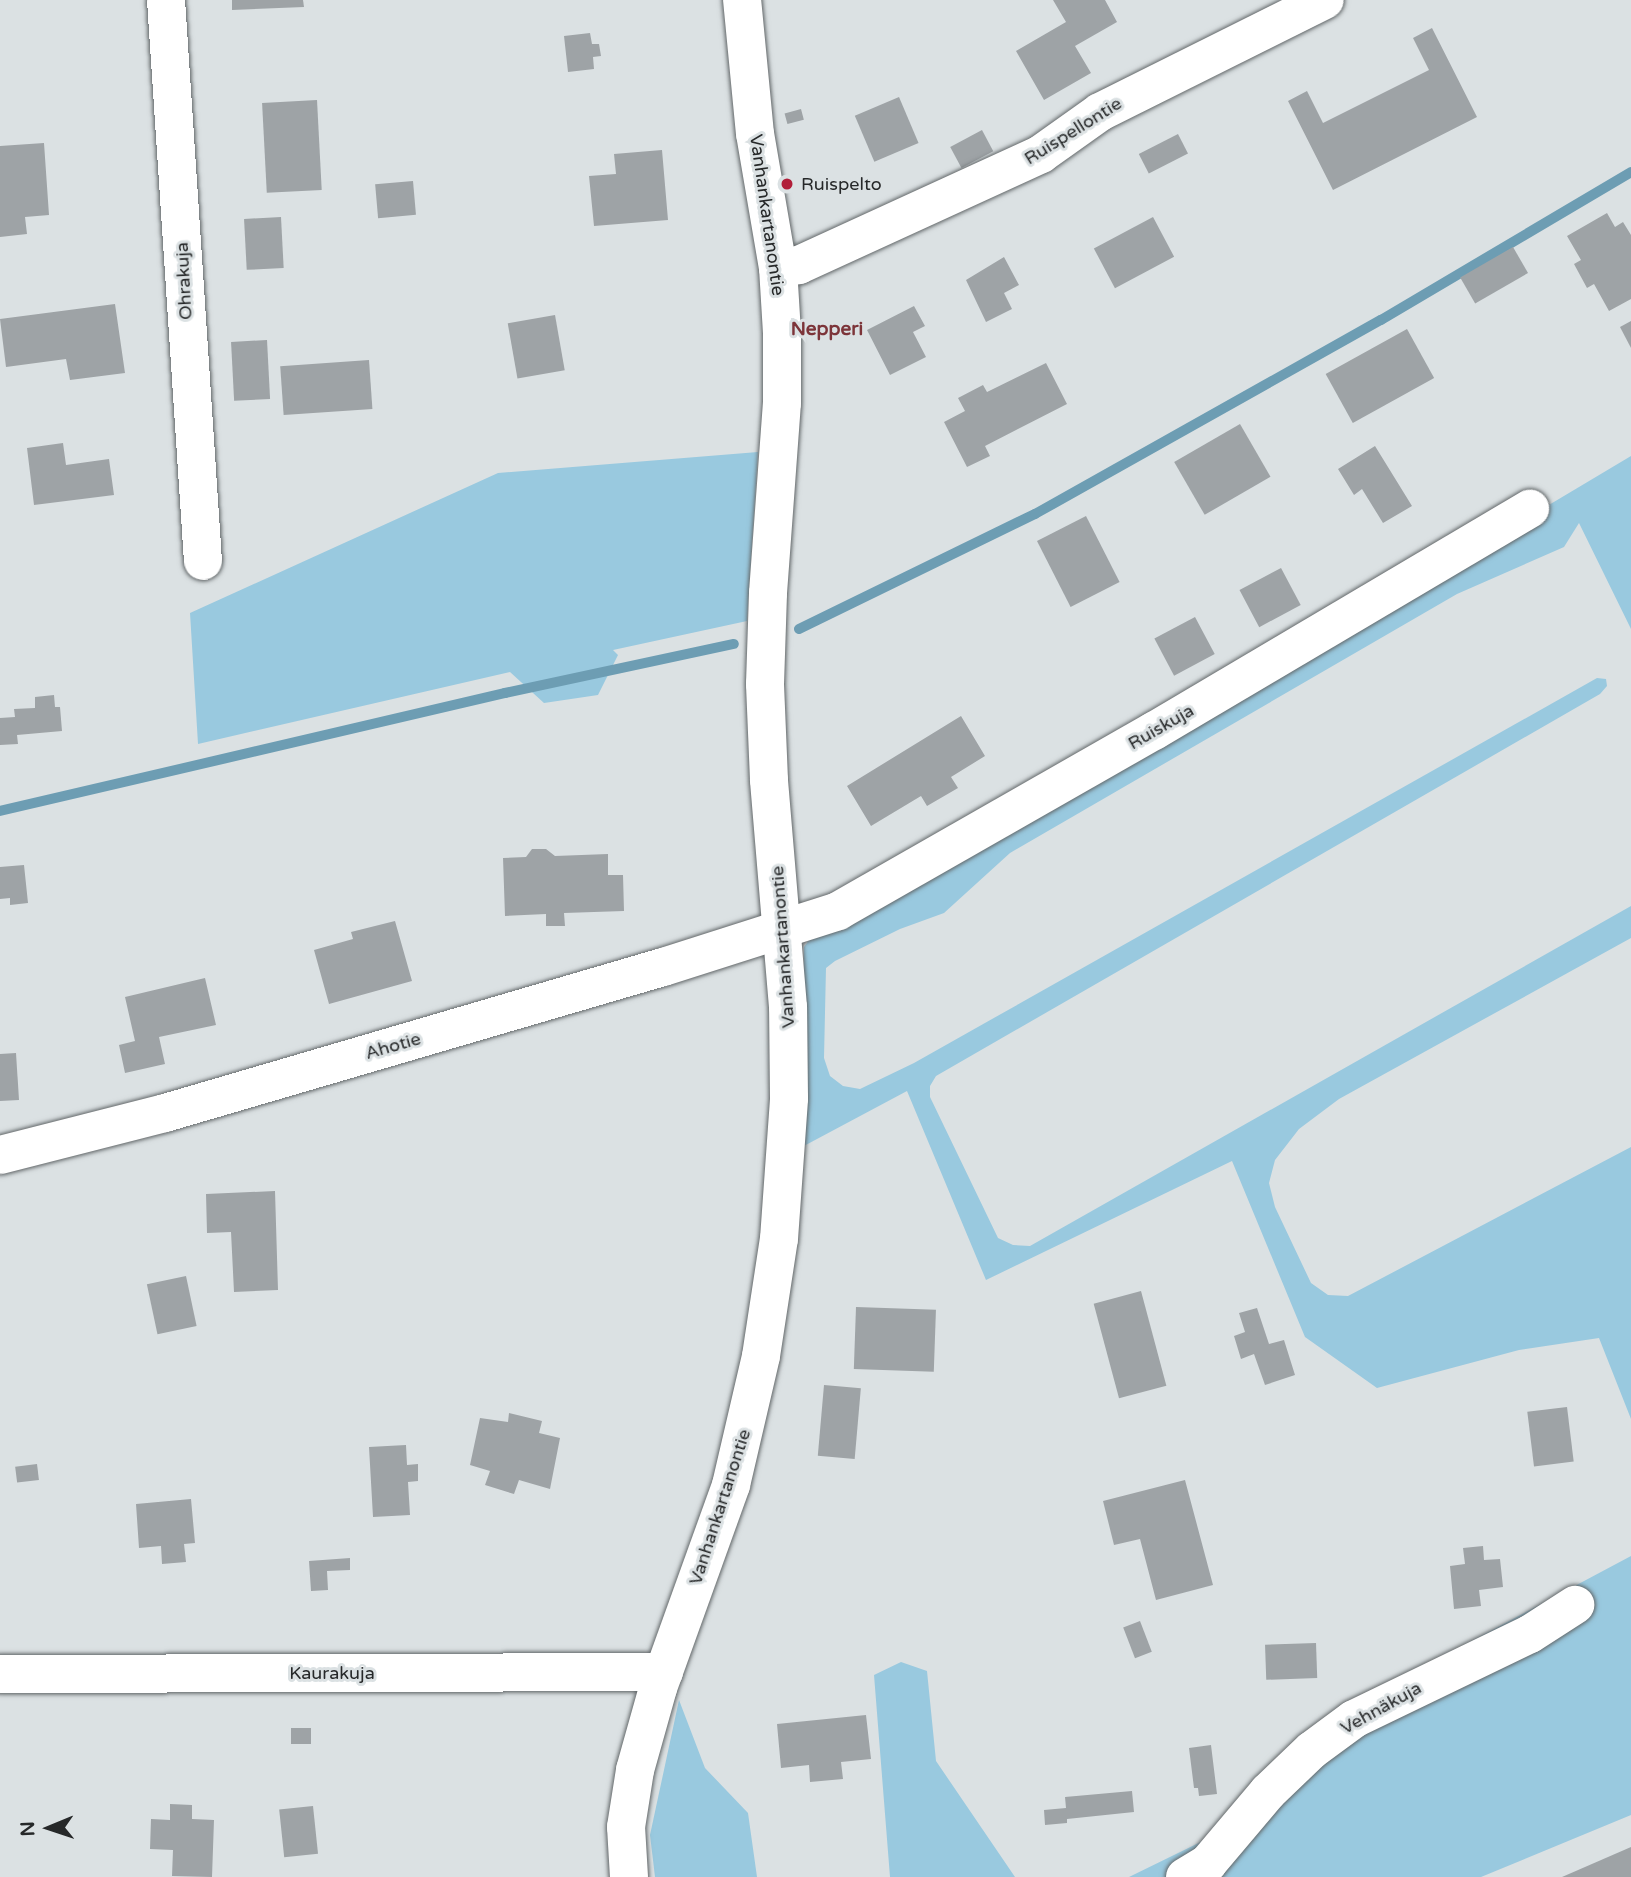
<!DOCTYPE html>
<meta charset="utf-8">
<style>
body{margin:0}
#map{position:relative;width:1631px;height:1877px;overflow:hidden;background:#dbe1e3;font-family:"Varela Round",sans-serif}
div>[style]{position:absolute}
.green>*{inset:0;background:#99c9df}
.stream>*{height:10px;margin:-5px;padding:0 5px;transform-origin:5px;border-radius:5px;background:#6d9db3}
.building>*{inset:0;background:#9ea3a6;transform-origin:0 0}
.roads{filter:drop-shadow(0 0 2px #626769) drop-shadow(0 0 2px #626769)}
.street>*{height:38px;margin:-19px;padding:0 19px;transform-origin:19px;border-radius:19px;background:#fff}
.secondary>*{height:38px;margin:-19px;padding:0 19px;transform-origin:19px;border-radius:19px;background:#fff}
.dots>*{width:19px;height:19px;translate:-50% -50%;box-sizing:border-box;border:4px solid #dbe1e3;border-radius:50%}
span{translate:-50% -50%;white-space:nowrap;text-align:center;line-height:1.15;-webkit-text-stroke:6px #dbe1e3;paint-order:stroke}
.street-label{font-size:18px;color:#262829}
.poi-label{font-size:18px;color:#262829}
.left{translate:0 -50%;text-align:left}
.neighbourhood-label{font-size:19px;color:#7c3439;font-weight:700}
.north{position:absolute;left:14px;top:1793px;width:70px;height:70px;-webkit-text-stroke:5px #dbe1e3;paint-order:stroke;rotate:268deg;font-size:19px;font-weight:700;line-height:28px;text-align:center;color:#262829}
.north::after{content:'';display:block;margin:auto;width:24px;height:32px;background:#262829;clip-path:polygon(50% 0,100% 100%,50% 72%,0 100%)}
</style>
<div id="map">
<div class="green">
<div style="clip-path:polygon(758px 452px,747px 621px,613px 650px,618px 655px,598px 695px,544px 703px,510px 672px,198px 744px,190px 613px,498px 473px)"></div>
<div style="clip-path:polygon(1631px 456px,1631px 629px,1579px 523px,1564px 547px,1457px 594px,1010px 853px,944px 913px,900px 929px,835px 961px,826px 968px,824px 1058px,830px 1076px,843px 1086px,860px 1089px,914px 1063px,1597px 678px,1606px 679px,1607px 686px,1600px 694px,936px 1076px,930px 1086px,930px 1097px,998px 1238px,1013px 1245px,1030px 1246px,1631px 906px,1631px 938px,1339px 1099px,1299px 1129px,1275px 1160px,1269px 1183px,1275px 1207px,1311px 1283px,1328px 1295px,1348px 1296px,1631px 1147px,1631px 1419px,1599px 1338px,1519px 1350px,1377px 1388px,1305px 1337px,1232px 1161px,986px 1280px,907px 1091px,802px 1147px,804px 947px,812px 936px,858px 917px)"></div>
<div style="clip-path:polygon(1631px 1556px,1631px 1815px,1481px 1877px,1129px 1877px,1219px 1833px,1323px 1720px)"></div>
<div style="clip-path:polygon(901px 1662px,927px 1671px,936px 1761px,1015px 1877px,890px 1877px,874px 1675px)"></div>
<div style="clip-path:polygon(679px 1700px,705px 1768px,748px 1813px,757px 1877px,655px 1877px,650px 1835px)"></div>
</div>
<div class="stream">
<div style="left:799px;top:629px;width:263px;rotate:-26deg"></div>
<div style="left:1035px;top:514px;width:397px;rotate:-29.3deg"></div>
<div style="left:1381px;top:320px;width:291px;rotate:-30.6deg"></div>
<div style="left:0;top:811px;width:519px;rotate:-13.15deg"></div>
<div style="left:505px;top:693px;width:234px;rotate:-12.1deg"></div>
</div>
<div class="building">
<div style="clip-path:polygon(232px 0,303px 0,304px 7px,232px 10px)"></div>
<div style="clip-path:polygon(1053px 0,1105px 0,1117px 22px,1075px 46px,1091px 73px,1044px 100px,1016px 51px,1066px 22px)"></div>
<div style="clip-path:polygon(1432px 28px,1477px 117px,1333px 190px,1288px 101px,1307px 91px,1323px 123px,1429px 70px,1413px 38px)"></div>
<div style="clip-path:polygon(590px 33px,592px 44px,599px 44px,601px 56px,593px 57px,594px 69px,568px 72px,564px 36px)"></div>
<div style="left:899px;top:97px;width:50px;height:48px;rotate:67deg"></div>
<div style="left:317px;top:100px;width:90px;height:55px;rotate:87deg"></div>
<div style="left:801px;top:109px;width:11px;height:17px;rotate:75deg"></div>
<div style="left:982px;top:130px;width:24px;height:36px;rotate:62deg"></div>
<div style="left:1178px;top:134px;width:22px;height:44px;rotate:63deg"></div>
<div style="clip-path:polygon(44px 143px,49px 215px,25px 217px,27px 234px,0 237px,0 146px)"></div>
<div style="clip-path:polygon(662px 150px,668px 220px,594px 226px,589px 176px,616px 174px,614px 154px)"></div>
<div style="left:413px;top:181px;width:34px;height:38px;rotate:85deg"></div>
<div style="clip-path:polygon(1607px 213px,1615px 227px,1623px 222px,1631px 235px,1631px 299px,1609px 311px,1594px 284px,1587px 288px,1574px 264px,1581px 260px,1567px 236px)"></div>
<div style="left:281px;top:217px;width:51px;height:37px;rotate:87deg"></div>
<div style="left:1153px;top:217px;width:45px;height:67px;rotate:62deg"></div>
<div style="left:1513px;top:247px;width:30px;height:61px;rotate:60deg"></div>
<div style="clip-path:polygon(1004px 257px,1019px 285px,1004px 293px,1012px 309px,986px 322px,966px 280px)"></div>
<div style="clip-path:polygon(115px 304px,125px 373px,70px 380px,66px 359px,6px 367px,0 319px)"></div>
<div style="clip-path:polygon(914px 306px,925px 326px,913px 332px,926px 357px,890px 375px,867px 330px)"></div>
<div style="left:555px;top:315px;width:56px;height:48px;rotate:80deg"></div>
<div style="clip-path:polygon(1631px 321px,1631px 348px,1620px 327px)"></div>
<div style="left:1407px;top:329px;width:56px;height:93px;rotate:61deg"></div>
<div style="left:267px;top:340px;width:59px;height:36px;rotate:87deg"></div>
<div style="left:369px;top:360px;width:49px;height:89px;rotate:86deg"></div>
<div style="clip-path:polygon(1046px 363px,1067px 404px,985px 446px,990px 456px,967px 467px,944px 422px,965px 411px,958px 398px,983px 385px,987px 392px)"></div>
<div style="left:1240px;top:424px;width:61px;height:76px;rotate:60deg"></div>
<div style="clip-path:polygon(63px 443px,66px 465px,109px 459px,114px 495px,34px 505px,27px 448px)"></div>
<div style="clip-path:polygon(1375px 446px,1412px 506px,1383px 523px,1362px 489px,1354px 495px,1338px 469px)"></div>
<div style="left:1086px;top:516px;width:74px;height:55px;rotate:63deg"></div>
<div style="left:1281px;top:568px;width:42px;height:47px;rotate:62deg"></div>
<div style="left:1195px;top:617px;width:42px;height:46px;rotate:62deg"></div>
<div style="clip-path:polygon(54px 695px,55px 707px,60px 707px,62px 731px,17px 735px,18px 744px,0 745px,0 718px,15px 717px,14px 709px,35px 708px,35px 697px)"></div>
<div style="clip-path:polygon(961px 716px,985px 756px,951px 777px,958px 788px,927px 806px,921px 796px,871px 826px,847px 786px)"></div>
<div style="clip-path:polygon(532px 849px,546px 849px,555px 856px,608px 854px,608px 875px,623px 875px,624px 911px,564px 913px,565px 926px,546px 926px,546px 914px,505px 916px,503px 858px,526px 857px)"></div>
<div style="clip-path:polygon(24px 865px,28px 903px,10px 905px,10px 898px,0 899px,0 867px)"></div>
<div style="clip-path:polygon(395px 921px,412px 981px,329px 1004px,314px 950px,353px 939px,351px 932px)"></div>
<div style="clip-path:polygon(205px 978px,216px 1025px,159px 1037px,165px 1064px,125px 1073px,119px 1045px,135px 1041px,125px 997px)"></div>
<div style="clip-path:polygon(16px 1053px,19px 1100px,0 1101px,0 1054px)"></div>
<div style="clip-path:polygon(275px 1191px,278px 1290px,234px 1292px,231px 1232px,207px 1233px,206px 1194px)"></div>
<div style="left:186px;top:1276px;width:51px;height:40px;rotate:78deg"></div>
<div style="left:1141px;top:1291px;width:98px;height:49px;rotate:75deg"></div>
<div style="left:856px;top:1307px;width:80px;height:62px;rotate:2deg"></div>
<div style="clip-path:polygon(1257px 1308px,1269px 1344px,1284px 1340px,1295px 1375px,1265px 1385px,1254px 1354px,1241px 1359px,1234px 1336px,1245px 1332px,1239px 1313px)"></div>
<div style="left:824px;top:1385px;width:37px;height:71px;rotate:5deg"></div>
<div style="left:1567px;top:1407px;width:55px;height:40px;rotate:83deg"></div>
<div style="clip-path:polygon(509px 1413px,542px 1421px,539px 1433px,560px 1438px,550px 1489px,519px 1480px,514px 1494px,485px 1485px,490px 1471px,470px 1465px,480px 1418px,508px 1422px)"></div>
<div style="clip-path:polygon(406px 1445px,407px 1465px,418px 1464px,418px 1481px,408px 1482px,410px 1515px,373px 1517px,369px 1447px)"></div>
<div style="left:37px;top:1464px;width:16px;height:22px;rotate:83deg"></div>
<div style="clip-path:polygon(1185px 1480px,1213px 1585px,1156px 1600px,1140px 1539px,1114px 1545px,1103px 1501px)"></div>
<div style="clip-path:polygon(191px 1499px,195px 1543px,184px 1544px,186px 1562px,162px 1564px,161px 1546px,139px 1548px,136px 1504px)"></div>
<div style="clip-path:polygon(1483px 1546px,1484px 1560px,1500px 1559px,1503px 1587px,1479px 1590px,1481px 1606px,1454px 1609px,1450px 1566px,1465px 1564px,1463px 1548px)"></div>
<div style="clip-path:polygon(350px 1558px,350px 1570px,327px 1571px,328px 1590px,311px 1591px,309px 1561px)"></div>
<div style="left:1140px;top:1621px;width:33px;height:18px;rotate:69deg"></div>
<div style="left:1316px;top:1643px;width:35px;height:51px;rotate:88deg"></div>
<div style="clip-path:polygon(866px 1715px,871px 1759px,841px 1762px,843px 1779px,810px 1782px,809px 1765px,781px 1768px,777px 1724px)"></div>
<div style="left:311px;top:1728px;width:16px;height:20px;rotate:90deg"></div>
<div style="clip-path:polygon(1211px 1745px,1217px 1794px,1199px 1796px,1198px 1788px,1194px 1788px,1189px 1748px)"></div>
<div style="clip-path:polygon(1132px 1791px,1134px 1812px,1067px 1819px,1067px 1823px,1045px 1825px,1044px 1810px,1066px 1808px,1065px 1797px)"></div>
<div style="clip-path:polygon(170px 1804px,192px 1805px,192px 1819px,214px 1820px,212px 1877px,172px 1876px,173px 1850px,150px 1849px,151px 1819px,170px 1820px)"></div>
<div style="left:313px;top:1806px;width:48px;height:34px;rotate:84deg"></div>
<div style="clip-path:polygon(1631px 1847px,1631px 1877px,1562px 1877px)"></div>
</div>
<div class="roads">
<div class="street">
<div style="left:166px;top:0;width:562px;rotate:86.23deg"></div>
<div style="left:778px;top:268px;width:21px;rotate:-8deg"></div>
<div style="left:799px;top:265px;width:266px;rotate:-24.6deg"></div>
<div style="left:1041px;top:154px;width:72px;rotate:-35.4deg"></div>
<div style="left:1100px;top:112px;width:251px;rotate:-26.5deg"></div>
<div style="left:0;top:1155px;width:170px;rotate:-14.3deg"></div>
<div style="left:165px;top:1113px;width:519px;rotate:-16.34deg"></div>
<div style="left:663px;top:967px;width:184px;rotate:-17.7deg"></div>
<div style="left:838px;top:911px;width:364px;rotate:-29.7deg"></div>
<div style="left:1154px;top:731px;width:437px;rotate:-30.6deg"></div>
<div style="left:0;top:1674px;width:664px;rotate:-0.17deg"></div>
<div style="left:1185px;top:1877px;width:27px;rotate:-31deg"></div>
<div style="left:1208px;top:1863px;width:93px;rotate:-49.8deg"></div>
<div style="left:1268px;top:1792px;width:61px;rotate:-43.7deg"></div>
<div style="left:1312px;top:1750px;width:52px;rotate:-36.4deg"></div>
<div style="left:1354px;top:1719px;width:195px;rotate:-25.8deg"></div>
<div style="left:1530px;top:1634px;width:54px;rotate:-32.8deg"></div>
</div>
<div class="secondary">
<div style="left:629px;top:1877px;width:50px;rotate:-93.4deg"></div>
<div style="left:626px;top:1827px;width:58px;rotate:-81deg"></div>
<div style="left:635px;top:1770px;width:85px;rotate:-74.3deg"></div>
<div style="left:658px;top:1688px;width:216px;rotate:-70.2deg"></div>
<div style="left:731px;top:1485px;width:132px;rotate:-76.9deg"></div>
<div style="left:761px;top:1356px;width:118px;rotate:-81.3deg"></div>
<div style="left:779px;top:1239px;width:141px;rotate:-85.9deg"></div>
<div style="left:789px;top:1098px;width:91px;rotate:-90.6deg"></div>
<div style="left:788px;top:1007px;width:228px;rotate:-94.8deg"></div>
<div style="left:769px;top:780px;width:96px;rotate:-92.4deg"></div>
<div style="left:765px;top:684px;width:91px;rotate:-88.1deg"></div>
<div style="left:768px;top:593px;width:191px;rotate:-85.8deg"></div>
<div style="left:782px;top:403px;width:70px;rotate:-90deg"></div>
<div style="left:782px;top:333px;width:65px;rotate:-93.5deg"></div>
<div style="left:778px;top:268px;width:136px;rotate:-99.7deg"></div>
<div style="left:755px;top:134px;width:135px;rotate:-95.5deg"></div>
</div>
</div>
<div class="dots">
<div style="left:787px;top:184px;background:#b11e39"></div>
</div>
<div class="street-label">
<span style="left:1073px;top:131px;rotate:-32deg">Ruispellontie</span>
<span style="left:767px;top:215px;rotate:82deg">Vanhankartanontie</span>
<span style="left:184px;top:281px;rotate:-93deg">Ohrakuja</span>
<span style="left:1161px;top:727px;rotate:-30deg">Ruiskuja</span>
<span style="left:783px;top:947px;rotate:-94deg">Vanhankartanontie</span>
<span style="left:393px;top:1046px;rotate:-16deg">Ahotie</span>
<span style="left:720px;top:1507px;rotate:-72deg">Vanhankartanontie</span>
<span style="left:332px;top:1673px">Kaurakuja</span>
<span style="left:1381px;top:1708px;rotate:-29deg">Vehnäkuja</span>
</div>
<div class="poi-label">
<span class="left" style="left:801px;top:184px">Ruispelto</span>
</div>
<div class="neighbourhood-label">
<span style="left:827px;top:330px">Nepperi</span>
</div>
<div class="north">N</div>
</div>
